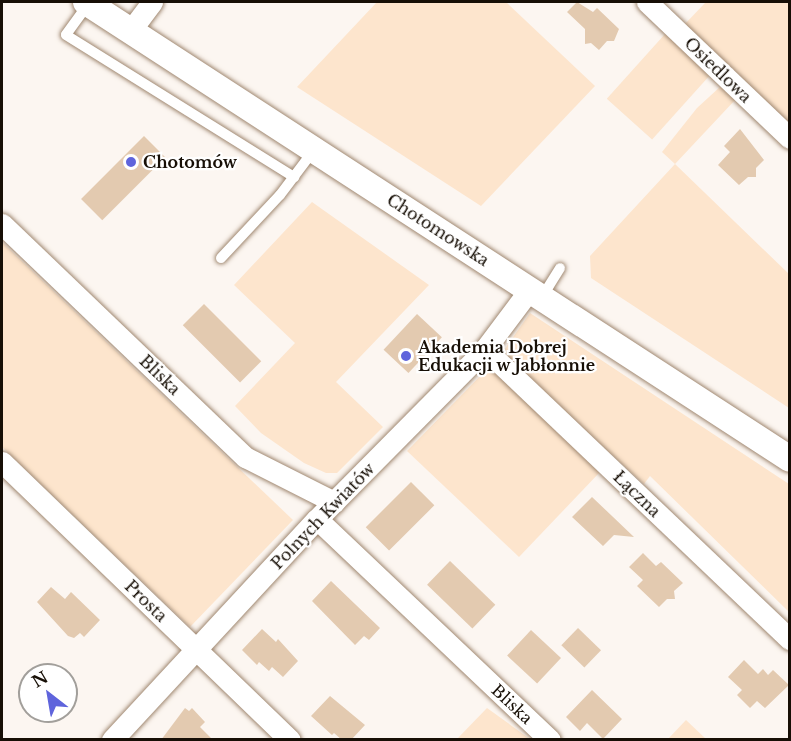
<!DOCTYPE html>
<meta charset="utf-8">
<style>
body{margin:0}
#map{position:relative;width:791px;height:741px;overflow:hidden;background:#fcf6f1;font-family:"Libre Baskerville",serif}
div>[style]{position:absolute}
.green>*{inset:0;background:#fde5cd;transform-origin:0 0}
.building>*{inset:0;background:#e3cab0;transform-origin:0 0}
.roads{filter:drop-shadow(0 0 2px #a08871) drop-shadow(0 0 2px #a08871)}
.service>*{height:10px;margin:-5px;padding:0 5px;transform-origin:5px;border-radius:5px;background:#fff}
.minor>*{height:21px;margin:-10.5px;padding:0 10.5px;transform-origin:10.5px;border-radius:10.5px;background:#fff}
.tertiary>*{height:26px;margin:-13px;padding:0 13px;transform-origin:13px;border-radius:13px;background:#fff}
.dots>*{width:16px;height:16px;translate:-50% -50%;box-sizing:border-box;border:3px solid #fff;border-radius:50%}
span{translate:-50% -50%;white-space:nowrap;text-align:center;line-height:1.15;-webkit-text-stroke:4.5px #fff;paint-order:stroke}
.street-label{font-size:16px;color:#170f06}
.poi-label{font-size:16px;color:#170f06;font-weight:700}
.left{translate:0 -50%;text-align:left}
.frame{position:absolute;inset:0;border:3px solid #170f06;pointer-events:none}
.north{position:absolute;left:18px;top:663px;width:60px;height:60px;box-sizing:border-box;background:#fff;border:2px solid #a29f9b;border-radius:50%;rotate:329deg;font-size:16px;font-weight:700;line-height:24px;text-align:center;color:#170f06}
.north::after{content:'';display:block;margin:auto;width:21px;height:27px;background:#5f64dc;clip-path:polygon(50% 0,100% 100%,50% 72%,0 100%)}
</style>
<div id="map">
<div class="green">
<div style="clip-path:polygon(377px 2px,506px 2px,595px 86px,481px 206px,297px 87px)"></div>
<div style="clip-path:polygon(706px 2px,789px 2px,789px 126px,683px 26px)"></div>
<div style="left:665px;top:34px;width:61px;height:87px;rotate:42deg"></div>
<div style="clip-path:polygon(721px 86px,736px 99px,675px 164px,789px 274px,789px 408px,591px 278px,590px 256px,675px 164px,662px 152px,697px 108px)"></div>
<div style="clip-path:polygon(312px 202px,429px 285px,336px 382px,383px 427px,337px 473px,326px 473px,304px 463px,261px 433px,235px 406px,295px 343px,234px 285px)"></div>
<div style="clip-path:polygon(2px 242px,293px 520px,190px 627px,2px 447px)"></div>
<div style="clip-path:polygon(530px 313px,789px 484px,789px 612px,650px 476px,644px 484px,507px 359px,504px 350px)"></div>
<div style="clip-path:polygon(484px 372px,495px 372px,600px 472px,519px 557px,407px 451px)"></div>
<div style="clip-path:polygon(487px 708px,530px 739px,457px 739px)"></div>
<div style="clip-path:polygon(686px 720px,706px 739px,668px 739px)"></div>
</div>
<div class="building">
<div style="clip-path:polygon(577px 2px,593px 12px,597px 8px,619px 29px,614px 41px,607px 41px,599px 50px,591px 43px,585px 44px,585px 29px,567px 12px)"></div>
<div style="clip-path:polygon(740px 129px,764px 160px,756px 168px,756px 177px,748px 177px,739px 185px,718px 165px,730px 152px,724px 146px)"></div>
<div style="left:144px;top:136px;width:30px;height:89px;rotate:45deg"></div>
<div style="left:204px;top:304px;width:81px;height:30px;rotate:45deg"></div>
<div style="left:417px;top:314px;width:34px;height:49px;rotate:43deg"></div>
<div style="left:411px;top:482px;width:33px;height:64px;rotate:45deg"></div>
<div style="clip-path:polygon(592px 497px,612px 516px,634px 537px,614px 535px,603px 546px,572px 517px)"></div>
<div style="clip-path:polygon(643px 553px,656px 566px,661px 562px,683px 583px,674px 591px,675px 599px,667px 599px,659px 607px,637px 586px,643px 580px,629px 567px)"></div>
<div style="left:450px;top:561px;width:63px;height:33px;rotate:44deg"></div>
<div style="clip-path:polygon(331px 581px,380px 628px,369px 640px,364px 636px,355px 645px,312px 601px)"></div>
<div style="clip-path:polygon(51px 587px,65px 599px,71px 592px,100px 620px,84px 637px,80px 633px,74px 638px,68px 636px,37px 602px)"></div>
<div style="left:578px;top:628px;width:32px;height:24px;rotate:44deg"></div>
<div style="clip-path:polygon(262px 629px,276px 642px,278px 639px,298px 661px,283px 677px,272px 667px,269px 671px,259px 662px,257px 665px,242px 650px)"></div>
<div style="left:531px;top:630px;width:41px;height:35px;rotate:43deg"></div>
<div style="clip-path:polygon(744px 660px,758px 674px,763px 669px,768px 675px,773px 670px,789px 685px,765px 708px,757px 701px,750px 708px,737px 695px,742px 690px,728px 677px)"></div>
<div style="clip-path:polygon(592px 690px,622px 719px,603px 739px,587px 723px,580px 731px,566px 717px)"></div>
<div style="clip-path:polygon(330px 696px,365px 725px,351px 740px,342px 740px,334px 733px,332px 735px,311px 716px)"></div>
<div style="clip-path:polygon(185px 708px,189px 711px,192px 708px,205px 722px,200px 727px,213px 740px,161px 740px)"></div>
</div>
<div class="roads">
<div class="service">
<div style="left:89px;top:3px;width:39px;rotate:126deg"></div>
<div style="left:66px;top:35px;width:269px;rotate:31.9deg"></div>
<div style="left:221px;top:258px;width:86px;rotate:-46.9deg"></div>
<div style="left:280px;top:195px;width:56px;rotate:-52.9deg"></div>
<div style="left:542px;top:297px;width:34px;rotate:-58deg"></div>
</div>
<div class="minor">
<div style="left:647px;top:2px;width:197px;rotate:43.6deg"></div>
<div style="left:131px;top:30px;width:35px;rotate:-53deg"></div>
<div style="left:2px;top:224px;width:337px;rotate:43.8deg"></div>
<div style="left:245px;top:457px;width:100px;rotate:26.8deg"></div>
<div style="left:485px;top:349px;width:421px;rotate:43.6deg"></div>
<div style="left:2px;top:462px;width:400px;rotate:44deg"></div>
<div style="left:317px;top:519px;width:321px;rotate:43.5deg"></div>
<div style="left:112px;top:740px;width:301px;rotate:-47.2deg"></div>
<div style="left:317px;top:519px;width:239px;rotate:-45.3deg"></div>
<div style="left:485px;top:349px;width:75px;rotate:-53.1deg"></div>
</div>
<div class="tertiary">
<div style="left:86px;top:2px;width:839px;rotate:32.99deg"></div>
</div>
</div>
<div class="dots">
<div style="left:131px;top:162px;background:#5f64dc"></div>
<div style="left:406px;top:356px;background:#5f64dc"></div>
</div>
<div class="street-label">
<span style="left:718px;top:70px;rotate:44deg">Osiedlowa</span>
<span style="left:438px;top:230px;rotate:33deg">Chotomowska</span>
<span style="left:160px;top:375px;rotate:44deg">Bliska</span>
<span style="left:637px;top:494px;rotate:44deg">Łączna</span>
<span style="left:323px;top:516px;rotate:-46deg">Polnych Kwiatów</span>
<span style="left:146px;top:601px;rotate:44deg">Prosta</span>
<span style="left:512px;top:704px;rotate:43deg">Bliska</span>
</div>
<div class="poi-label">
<span class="left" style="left:143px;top:162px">Chotomów</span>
<span class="left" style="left:418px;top:356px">Akademia Dobrej<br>Edukacji w Jabłonnie</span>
</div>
<div class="frame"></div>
<div class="north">N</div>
</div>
